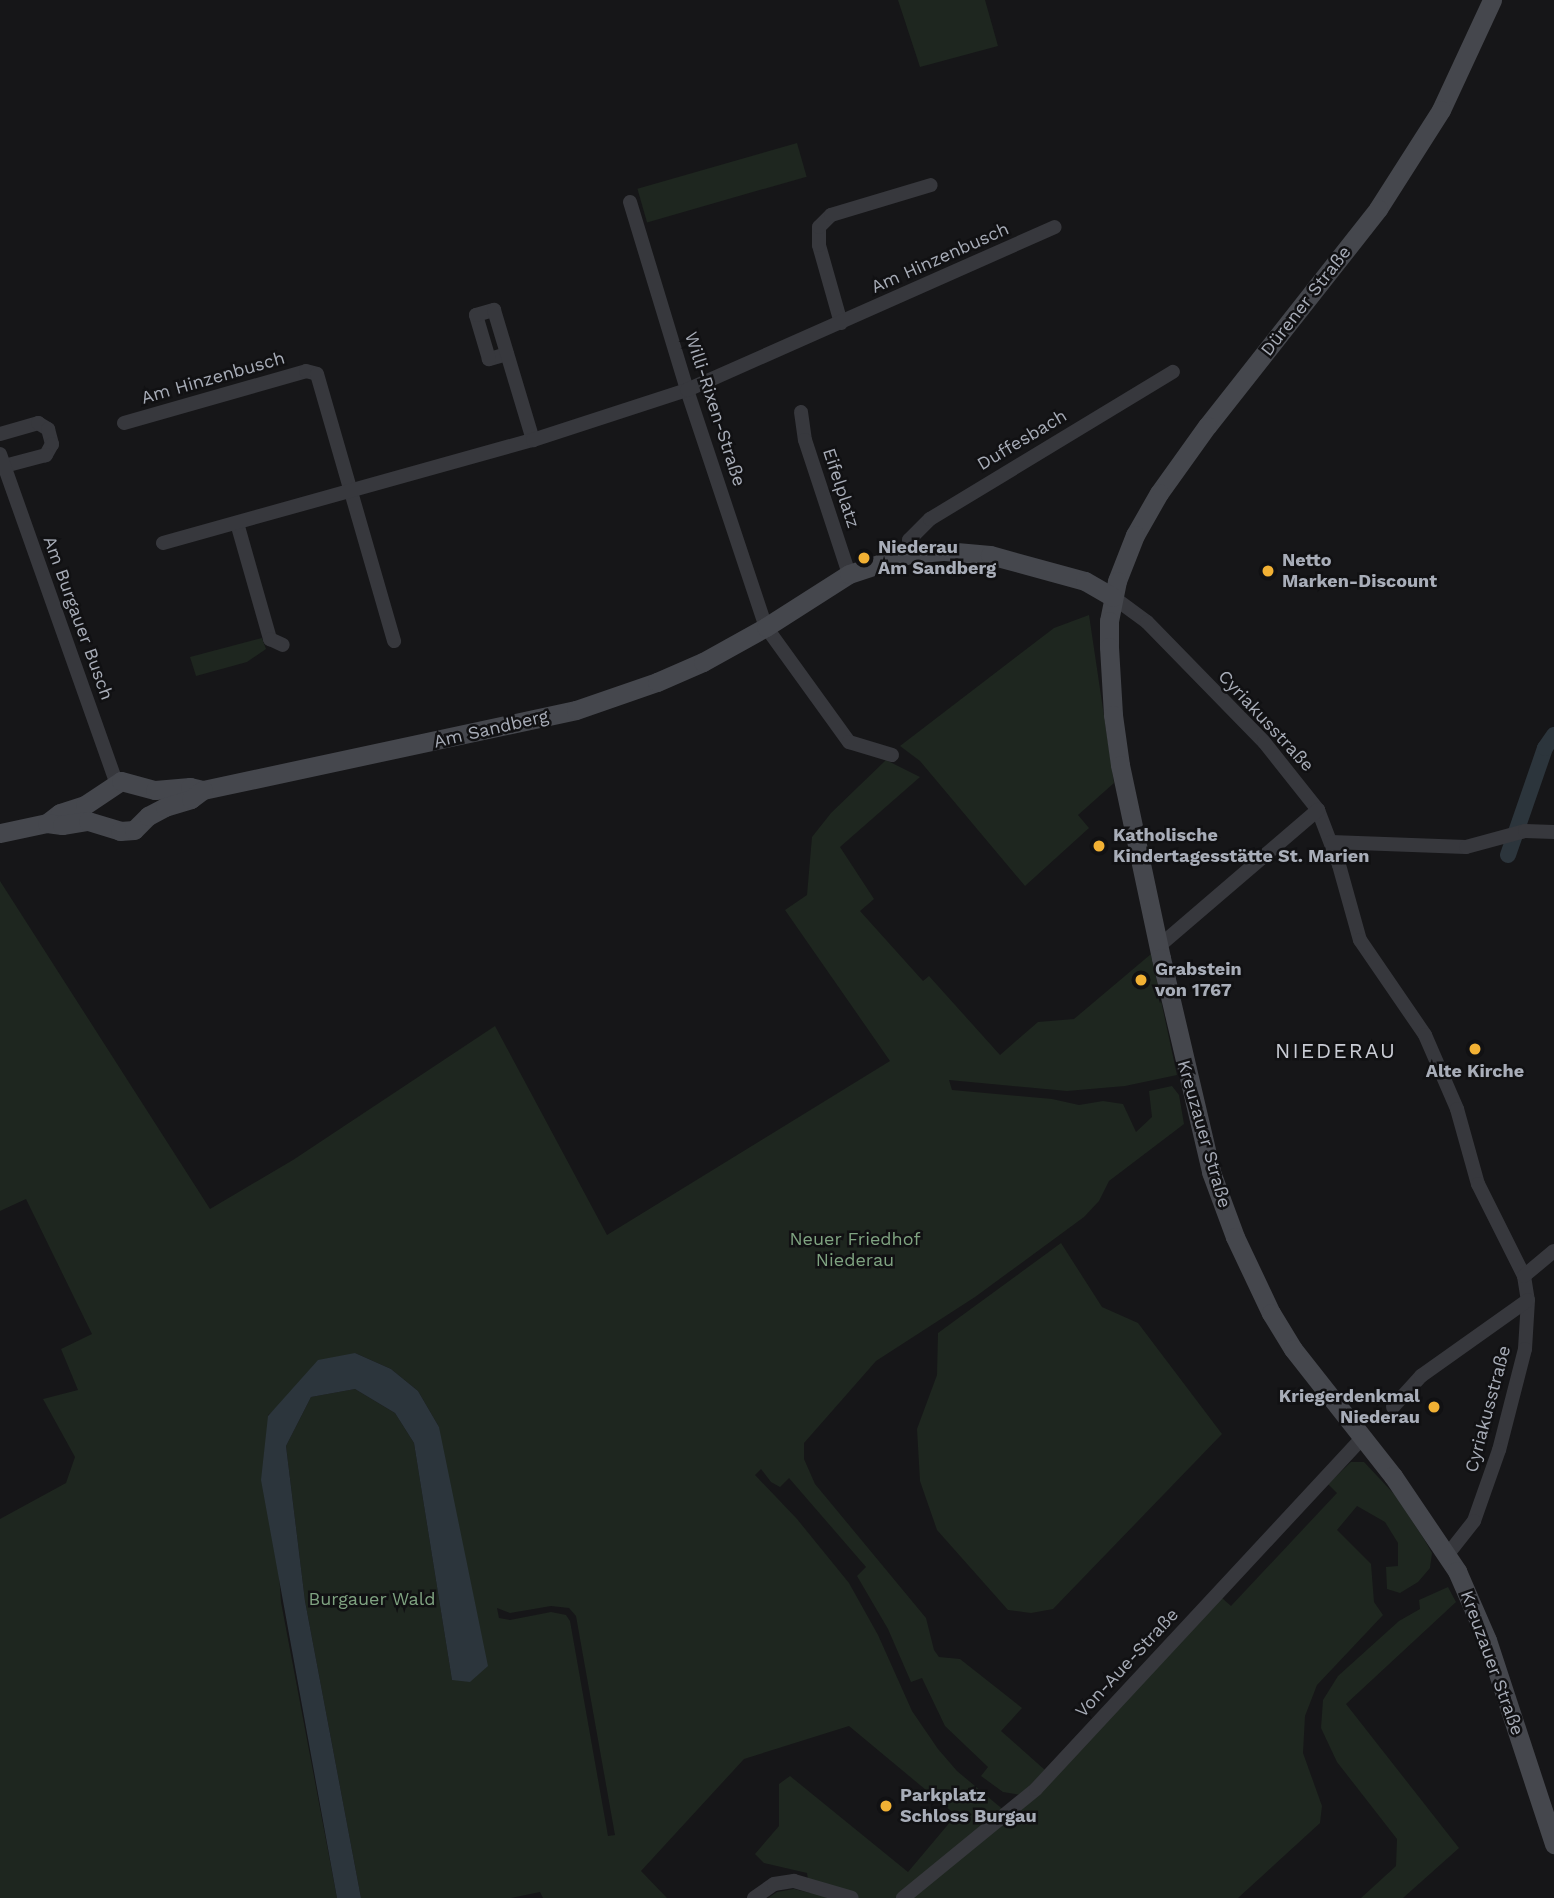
<!DOCTYPE html>
<meta charset="utf-8">
<style>
body{margin:0}
#map{position:relative;width:1554px;height:1898px;overflow:hidden;background:#161618;font-family:"Work Sans",sans-serif}
div>[style]{position:absolute}
.green>*{inset:0;background:#1e261f;transform-origin:0 0}
.water>*{inset:0;background:#2c353c}
.canal>*{height:16px;margin:-8px;padding:0 8px;transform-origin:8px;border-radius:8px;background:#2c353c}
.minor>*{height:14px;margin:-7px;padding:0 7px;transform-origin:7px;border-radius:7px;background:#37383d}
.secondary>*{height:19px;margin:-9.5px;padding:0 9.5px;transform-origin:9.5px;border-radius:9.5px;background:#45474d}
.dots>*{width:19px;height:19px;translate:-50% -50%;box-sizing:border-box;border:4px solid #111113;border-radius:50%}
span{translate:-50% -50%;white-space:nowrap;text-align:center;line-height:1.15;-webkit-text-stroke:5px #111113;paint-order:stroke}
.street-label{font-size:18px;color:#a8adb8}
.poi-label{font-size:18px;color:#a8adb8;font-weight:700}
.left{translate:0 -50%;text-align:left}
.right{translate:-100% -50%;text-align:right}
.park-label{font-size:18px;color:#7fa381}
.quarter-label{font-size:21px;color:#c9ccd4;letter-spacing:2px}
</style>
<div id="map">
<div class="green">
<div style="clip-path:polygon(898px 0,985px 0,998px 46px,920px 67px)"></div>
<div style="left:797px;top:143px;width:35px;height:166px;rotate:74deg"></div>
<div style="clip-path:polygon(1089px 615px,1114px 783px,1078px 815px,1089px 828px,1025px 886px,920px 761px,900px 746px,1054px 628px)"></div>
<div style="clip-path:polygon(262px 638px,266px 649px,247px 662px,196px 676px,190px 657px)"></div>
<div style="clip-path:polygon(evenodd,886px 760px,920px 777px,840px 847px,874px 899px,860px 911px,923px 981px,929px 976px,1000px 1055px,1038px 1022px,1074px 1019px,1151px 954px,1177px 1075px,1125px 1086px,1067px 1091px,949px 1080px,952px 1090px,1052px 1099px,1079px 1105px,1103px 1101px,1123px 1104px,1136px 1132px,1152px 1117px,1149px 1091px,1172px 1086px,1179px 1095px,1184px 1124px,1109px 1181px,1099px 1201px,1084px 1217px,975px 1297px,876px 1361px,804px 1443px,804px 1459px,815px 1484px,926px 1618px,934px 1650px,939px 1657px,960px 1659px,1022px 1708px,1001px 1731px,1045px 1770px,1021px 1795px,1003px 1792px,981px 1776px,988px 1767px,945px 1726px,922px 1678px,911px 1682px,888px 1629px,857px 1576px,866px 1567px,789px 1478px,780px 1487px,771px 1482px,761px 1469px,755px 1475px,797px 1519px,849px 1583px,878px 1635px,912px 1711px,938px 1749px,957px 1771px,1012px 1817px,1222px 1598px,1231px 1606px,1337px 1493px,1328px 1484px,1351px 1462px,1364px 1462px,1395px 1495px,1424px 1539px,1432px 1553px,1430px 1568px,1418px 1582px,1400px 1593px,1387px 1589px,1386px 1567px,1398px 1566px,1398px 1543px,1385px 1522px,1357px 1506px,1337px 1530px,1371px 1564px,1374px 1602px,1383px 1615px,1317px 1685px,1305px 1716px,1303px 1753px,1322px 1806px,1320px 1823px,1238px 1898px,768px 1898px,777px 1892px,794px 1889px,810px 1893px,807px 1873px,764px 1863px,755px 1854px,779px 1826px,779px 1784px,790px 1776px,908px 1872px,956px 1815px,849px 1726px,744px 1759px,641px 1871px,667px 1898px,543px 1898px,540px 1892px,511px 1898px,361px 1898px,305px 1601px,286px 1446px,311px 1397px,355px 1389px,395px 1413px,414px 1443px,452px 1680px,439px 1427px,418px 1391px,391px 1369px,355px 1353px,268px 1415px,281px 1602px,337px 1898px,0 1898px,0 1519px,66px 1483px,75px 1457px,43px 1399px,78px 1390px,61px 1349px,92px 1334px,26px 1199px,0 1211px,0 881px,210px 1209px,293px 1160px,495px 1026px,607px 1235px,890px 1061px,785px 910px,807px 895px,812px 837px,831px 813px,886px 760px,551px 1606px,569px 1608px,576px 1616px,615px 1835px,608px 1836px,570px 1621px,566px 1615px,551px 1612px,510px 1620px,499px 1618px,497px 1608px,510px 1613px,551px 1606px)"></div>
<div style="clip-path:polygon(1061px 1243px,1102px 1307px,1138px 1323px,1222px 1434px,1053px 1609px,1031px 1613px,1008px 1610px,937px 1530px,920px 1481px,917px 1429px,937px 1375px,938px 1333px)"></div>
<div style="clip-path:polygon(1448px 1587px,1456px 1602px,1346px 1704px,1459px 1848px,1403px 1898px,1361px 1898px,1396px 1866px,1397px 1839px,1337px 1762px,1321px 1728px,1323px 1700px,1338px 1676px,1399px 1621px,1420px 1609px,1419px 1600px)"></div>
</div>
<div class="water">
<div style="clip-path:polygon(355px 1353px,391px 1369px,418px 1391px,439px 1427px,488px 1666px,470px 1682px,452px 1680px,414px 1443px,395px 1413px,355px 1389px,311px 1397px,286px 1446px,305px 1601px,361px 1898px,337px 1898px,261px 1480px,268px 1416px,318px 1360px)"></div>
</div>
<div class="canal">
<div style="left:1508px;top:855px;width:113px;rotate:-70.9deg"></div>
<div style="left:1545px;top:748px;width:16px;rotate:-55deg"></div>
</div>
<div class="minor">
<div style="left:630px;top:202px;width:196px;rotate:73.1deg"></div>
<div style="left:687px;top:390px;width:250px;rotate:71.6deg"></div>
<div style="left:766px;top:627px;width:142px;rotate:54.2deg"></div>
<div style="left:849px;top:742px;width:45px;rotate:16.8deg"></div>
<div style="left:841px;top:323px;width:81px;rotate:-105.8deg"></div>
<div style="left:819px;top:245px;width:18px;rotate:-90deg"></div>
<div style="left:819px;top:227px;width:17px;rotate:-45deg"></div>
<div style="left:831px;top:215px;width:104px;rotate:-16.7deg"></div>
<div style="left:507px;top:354px;width:19px;rotate:164deg"></div>
<div style="left:489px;top:359px;width:46px;rotate:-106.5deg"></div>
<div style="left:476px;top:315px;width:19px;rotate:-16deg"></div>
<div style="left:494px;top:310px;width:136px;rotate:73.3deg"></div>
<div style="left:801px;top:412px;width:28px;rotate:82deg"></div>
<div style="left:805px;top:440px;width:141px;rotate:71.8deg"></div>
<div style="left:124px;top:423px;width:189px;rotate:-15.9deg"></div>
<div style="left:306px;top:371px;width:11px;rotate:15deg"></div>
<div style="left:317px;top:374px;width:278px;rotate:73.9deg"></div>
<div style="left:0;top:434px;width:40px;rotate:-16deg"></div>
<div style="left:38px;top:423px;width:12px;rotate:31deg"></div>
<div style="left:48px;top:429px;width:16px;rotate:75deg"></div>
<div style="left:52px;top:444px;width:13px;rotate:119deg"></div>
<div style="left:46px;top:455px;width:43px;rotate:165.3deg"></div>
<div style="left:0;top:454px;width:348px;rotate:70.5deg"></div>
<div style="left:237px;top:523px;width:121px;rotate:74.1deg"></div>
<div style="left:270px;top:639px;width:14px;rotate:25deg"></div>
<div style="left:163px;top:543px;width:384px;rotate:-15.6deg"></div>
<div style="left:533px;top:440px;width:162px;rotate:-18deg"></div>
<div style="left:687px;top:390px;width:402px;rotate:-23.9deg"></div>
<div style="left:909px;top:554px;width:14px;rotate:-90deg"></div>
<div style="left:909px;top:540px;width:30px;rotate:-45deg"></div>
<div style="left:930px;top:519px;width:284px;rotate:-31.2deg"></div>
<div style="left:1113px;top:597px;width:42px;rotate:36.3deg"></div>
<div style="left:1147px;top:622px;width:168px;rotate:45.7deg"></div>
<div style="left:1264px;top:742px;width:87px;rotate:51.5deg"></div>
<div style="left:1318px;top:810px;width:59px;rotate:69.1deg"></div>
<div style="left:1339px;top:865px;width:78px;rotate:74.4deg"></div>
<div style="left:1360px;top:940px;width:115px;rotate:55.6deg"></div>
<div style="left:1425px;top:1035px;width:81px;rotate:66.6deg"></div>
<div style="left:1457px;top:1109px;width:78px;rotate:74.4deg"></div>
<div style="left:1478px;top:1184px;width:103px;rotate:63.4deg"></div>
<div style="left:1524px;top:1276px;width:24px;rotate:81deg"></div>
<div style="left:1528px;top:1300px;width:49px;rotate:93.5deg"></div>
<div style="left:1525px;top:1349px;width:104px;rotate:104.4deg"></div>
<div style="left:1499px;top:1450px;width:75px;rotate:109.4deg"></div>
<div style="left:1474px;top:1521px;width:42px;rotate:128.2deg"></div>
<div style="left:1331px;top:842px;width:135px;rotate:2.1deg"></div>
<div style="left:1466px;top:847px;width:61px;rotate:-15.2deg"></div>
<div style="left:1525px;top:831px;width:29px;rotate:2deg"></div>
<div style="left:1158px;top:947px;width:211px;rotate:-40.6deg"></div>
<div style="left:1524px;top:1276px;width:39px;rotate:-40deg"></div>
<div style="left:1393px;top:1407px;width:42px;rotate:-47.9deg"></div>
<div style="left:1421px;top:1376px;width:131px;rotate:-35.4deg"></div>
<div style="left:754px;top:1898px;width:24px;rotate:-35deg"></div>
<div style="left:774px;top:1884px;width:20px;rotate:-9deg"></div>
<div style="left:794px;top:1881px;width:60px;rotate:16.3deg"></div>
<div style="left:903px;top:1898px;width:172px;rotate:-39.3deg"></div>
<div style="left:1036px;top:1789px;width:480px;rotate:-47.1deg"></div>
</div>
<div class="secondary">
<div style="left:1492px;top:0;width:121px;rotate:114.9deg"></div>
<div style="left:1441px;top:110px;width:117px;rotate:122.5deg"></div>
<div style="left:1378px;top:209px;width:276px;rotate:128.2deg"></div>
<div style="left:1207px;top:426px;width:82px;rotate:125.6deg"></div>
<div style="left:1159px;top:493px;width:48px;rotate:119.7deg"></div>
<div style="left:1135px;top:535px;width:49px;rotate:111.4deg"></div>
<div style="left:1117px;top:581px;width:41px;rotate:101.3deg"></div>
<div style="left:1109px;top:621px;width:26px;rotate:90deg"></div>
<div style="left:1109px;top:647px;width:68px;rotate:86.6deg"></div>
<div style="left:1113px;top:715px;width:50px;rotate:82deg"></div>
<div style="left:1120px;top:765px;width:197px;rotate:78deg"></div>
<div style="left:1161px;top:958px;width:220px;rotate:76.8deg"></div>
<div style="left:1211px;top:1172px;width:69px;rotate:69.7deg"></div>
<div style="left:1235px;top:1237px;width:84px;rotate:64.7deg"></div>
<div style="left:1271px;top:1313px;width:42px;rotate:58.6deg"></div>
<div style="left:1293px;top:1349px;width:162px;rotate:51.8deg"></div>
<div style="left:1393px;top:1476px;width:115px;rotate:56deg"></div>
<div style="left:1457px;top:1571px;width:75px;rotate:66.5deg"></div>
<div style="left:1487px;top:1640px;width:215px;rotate:71.8deg"></div>
<div style="left:47px;top:823px;width:16px;rotate:-38deg"></div>
<div style="left:60px;top:813px;width:26px;rotate:-18deg"></div>
<div style="left:85px;top:805px;width:43px;rotate:-33.7deg"></div>
<div style="left:121px;top:781px;width:35px;rotate:15deg"></div>
<div style="left:155px;top:790px;width:35px;rotate:-5deg"></div>
<div style="left:190px;top:787px;width:13px;rotate:13deg"></div>
<div style="left:203px;top:790px;width:381px;rotate:-12.1deg"></div>
<div style="left:576px;top:710px;width:86px;rotate:-19.1deg"></div>
<div style="left:657px;top:682px;width:50px;rotate:-23.5deg"></div>
<div style="left:703px;top:662px;width:72px;rotate:-29.1deg"></div>
<div style="left:766px;top:627px;width:98px;rotate:-32.6deg"></div>
<div style="left:849px;top:574px;width:63px;rotate:-18.4deg"></div>
<div style="left:909px;top:554px;width:36px;rotate:-5deg"></div>
<div style="left:945px;top:551px;width:45px;rotate:5.1deg"></div>
<div style="left:990px;top:555px;width:98px;rotate:15.3deg"></div>
<div style="left:1085px;top:581px;width:32px;rotate:30deg"></div>
<div style="left:0;top:833px;width:48px;rotate:-12deg"></div>
<div style="left:47px;top:823px;width:15px;rotate:8deg"></div>
<div style="left:62px;top:825px;width:26px;rotate:-9deg"></div>
<div style="left:88px;top:821px;width:34px;rotate:17deg"></div>
<div style="left:120px;top:831px;width:14px;rotate:-4deg"></div>
<div style="left:134px;top:830px;width:20px;rotate:-45deg"></div>
<div style="left:148px;top:816px;width:19px;rotate:-28deg"></div>
<div style="left:165px;top:807px;width:27px;rotate:-17deg"></div>
<div style="left:191px;top:799px;width:15px;rotate:-37deg"></div>
</div>
<div class="dots">
<div style="left:864px;top:558px;background:#f2b134"></div>
<div style="left:1268px;top:571px;background:#f2b134"></div>
<div style="left:1099px;top:846px;background:#f2b134"></div>
<div style="left:1141px;top:980px;background:#f2b134"></div>
<div style="left:1475px;top:1049px;background:#f2b134"></div>
<div style="left:1434px;top:1407px;background:#f2b134"></div>
<div style="left:886px;top:1806px;background:#f2b134"></div>
</div>
<div class="street-label">
<span style="left:940px;top:258px;rotate:-24deg">Am Hinzenbusch</span>
<span style="left:1306px;top:301px;rotate:-52deg">Dürener Straße</span>
<span style="left:213px;top:378px;rotate:-16deg">Am Hinzenbusch</span>
<span style="left:715px;top:409px;rotate:72deg">Willi-Rixen-Straße</span>
<span style="left:1022px;top:440px;rotate:-31deg">Duffesbach</span>
<span style="left:841px;top:488px;rotate:72deg">Eifelplatz</span>
<span style="left:78px;top:618px;rotate:70deg">Am Burgauer Busch</span>
<span style="left:1266px;top:721px;rotate:47deg">Cyriakusstraße</span>
<span style="left:491px;top:729px;rotate:-13deg">Am Sandberg</span>
<span style="left:1204px;top:1134px;rotate:74deg">Kreuzauer Straße</span>
<span style="left:1488px;top:1409px;rotate:-75deg">Cyriakusstraße</span>
<span style="left:1127px;top:1663px;rotate:-47deg">Von-Aue-Straße</span>
<span style="left:1492px;top:1663px;rotate:70deg">Kreuzauer Straße</span>
</div>
<div class="poi-label">
<span class="left" style="left:878px;top:558px">Niederau<br>Am Sandberg</span>
<span class="left" style="left:1282px;top:571px">Netto<br>Marken-Discount</span>
<span class="left" style="left:1113px;top:846px">Katholische<br>Kindertagesstätte St. Marien</span>
<span class="left" style="left:1155px;top:980px">Grabstein<br>von 1767</span>
<span style="left:1475px;top:1071px">Alte Kirche</span>
<span class="right" style="left:1420px;top:1407px">Kriegerdenkmal<br>Niederau</span>
<span class="left" style="left:900px;top:1806px">Parkplatz<br>Schloss Burgau</span>
</div>
<div class="park-label">
<span style="left:855px;top:1250px">Neuer Friedhof<br>Niederau</span>
<span style="left:372px;top:1599px">Burgauer Wald</span>
</div>
<div class="quarter-label">
<span style="left:1336px;top:1051px">NIEDERAU</span>
</div>
</div>
